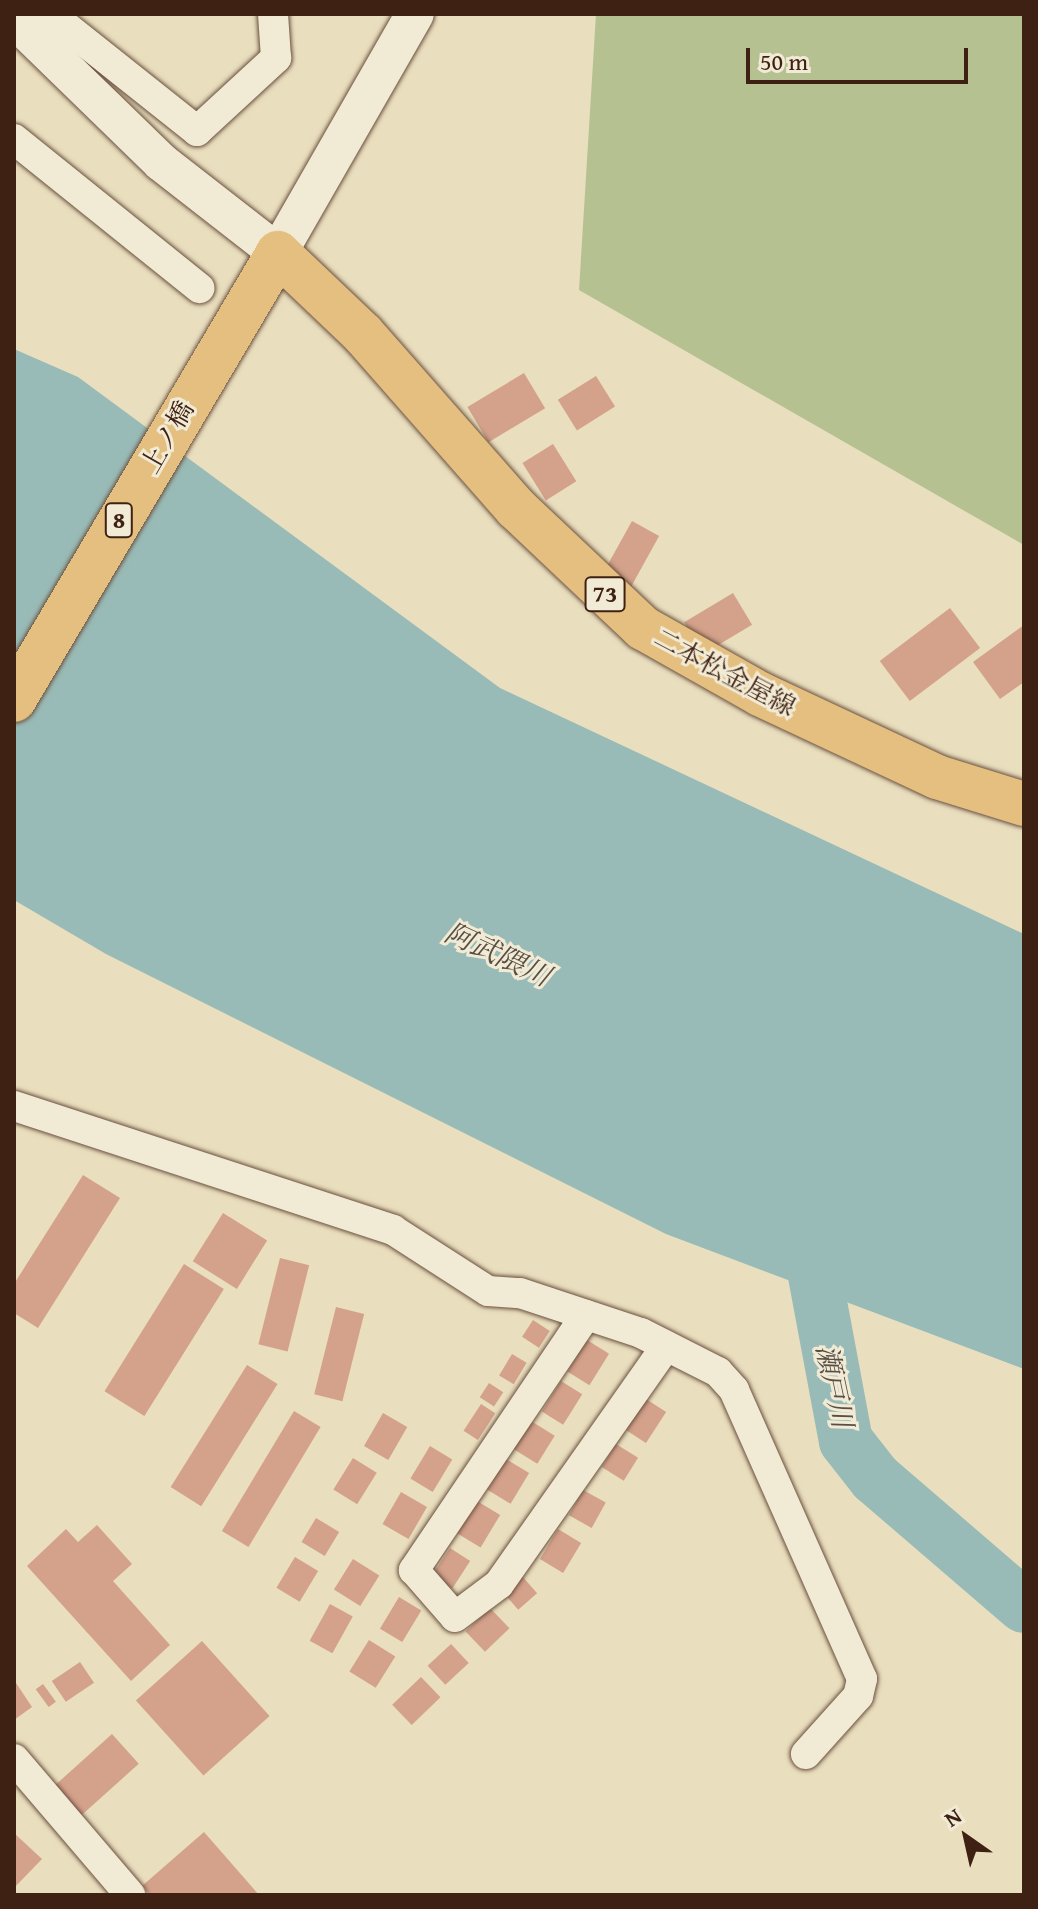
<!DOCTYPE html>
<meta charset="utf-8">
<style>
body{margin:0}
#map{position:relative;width:1038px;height:1909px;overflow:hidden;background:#e9debe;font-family:"Gentium Book Plus","Noto Serif JP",serif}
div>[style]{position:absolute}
.green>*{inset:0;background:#b6c191}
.water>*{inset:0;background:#99bbb7}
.river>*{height:54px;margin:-27px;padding:0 27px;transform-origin:27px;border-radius:27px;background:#99bbb7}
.building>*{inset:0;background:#d4a18b;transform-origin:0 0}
.roads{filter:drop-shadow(0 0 2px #6a503e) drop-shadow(0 0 2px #6a503e)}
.minor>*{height:30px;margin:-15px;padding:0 15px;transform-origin:15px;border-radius:15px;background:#f1ead5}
.tertiary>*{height:38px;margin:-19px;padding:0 19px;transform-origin:19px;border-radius:19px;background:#f1ead5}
.primary>*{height:44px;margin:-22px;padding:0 22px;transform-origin:22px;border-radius:22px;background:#e4bf7f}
span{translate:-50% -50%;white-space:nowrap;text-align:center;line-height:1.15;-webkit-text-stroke:6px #f1ead5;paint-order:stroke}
.shield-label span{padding:2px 6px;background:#f1ead5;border:2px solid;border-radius:6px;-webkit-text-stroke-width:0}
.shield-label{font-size:24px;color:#3f2113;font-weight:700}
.street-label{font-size:26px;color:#3f2113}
.water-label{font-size:28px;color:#5a4f44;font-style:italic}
.frame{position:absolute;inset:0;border:16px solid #3f2113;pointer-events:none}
.north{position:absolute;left:926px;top:1797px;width:80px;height:80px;-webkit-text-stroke:6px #f1ead5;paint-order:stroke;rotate:326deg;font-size:22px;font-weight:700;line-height:32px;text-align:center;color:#3f2113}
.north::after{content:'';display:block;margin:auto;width:28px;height:36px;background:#3f2113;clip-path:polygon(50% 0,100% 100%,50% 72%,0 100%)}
.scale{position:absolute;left:746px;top:48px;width:222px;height:36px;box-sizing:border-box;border:4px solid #3f2113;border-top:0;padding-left:10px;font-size:24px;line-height:28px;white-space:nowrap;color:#3f2113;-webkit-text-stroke:6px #f1ead5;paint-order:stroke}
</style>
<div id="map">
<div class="green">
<div style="clip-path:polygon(596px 14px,1024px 14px,1024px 545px,579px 290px)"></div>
</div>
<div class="water">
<div style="clip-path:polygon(14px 349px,78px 377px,500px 688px,1024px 934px,1024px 1369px,666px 1234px,106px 954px,14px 900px)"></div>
</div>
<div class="river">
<div style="left:804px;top:1217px;width:228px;rotate:79.4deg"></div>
<div style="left:846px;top:1441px;width:47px;rotate:51.9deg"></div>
<div style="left:875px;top:1478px;width:196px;rotate:40.7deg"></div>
</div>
<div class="building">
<div style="left:524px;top:373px;width:41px;height:66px;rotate:59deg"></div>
<div style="left:596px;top:376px;width:36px;height:45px;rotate:58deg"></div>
<div style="left:553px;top:444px;width:44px;height:36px;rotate:58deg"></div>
<div style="left:632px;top:521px;width:31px;height:63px;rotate:29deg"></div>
<div style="left:733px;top:593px;width:37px;height:57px;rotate:59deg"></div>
<div style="left:950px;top:608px;width:50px;height:88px;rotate:53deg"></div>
<div style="clip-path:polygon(1024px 625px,1024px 682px,1000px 699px,973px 662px)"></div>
<div style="clip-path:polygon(83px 1175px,120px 1198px,38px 1328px,14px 1313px,14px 1284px)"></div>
<div style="left:223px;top:1213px;width:52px;height:57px;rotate:32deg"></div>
<div style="left:280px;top:1258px;width:30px;height:89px;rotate:14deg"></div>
<div style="left:184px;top:1264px;width:47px;height:150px;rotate:32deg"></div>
<div style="left:336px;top:1307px;width:29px;height:90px;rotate:14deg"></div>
<div style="left:533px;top:1320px;width:20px;height:20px;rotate:33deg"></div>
<div style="left:587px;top:1340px;width:26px;height:37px;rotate:32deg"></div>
<div style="left:512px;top:1354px;width:17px;height:25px;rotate:31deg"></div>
<div style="left:247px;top:1365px;width:36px;height:144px;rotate:32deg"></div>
<div style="left:561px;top:1381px;width:25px;height:36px;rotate:32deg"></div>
<div style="left:489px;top:1383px;width:17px;height:17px;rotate:33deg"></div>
<div style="left:646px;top:1399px;width:24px;height:37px;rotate:33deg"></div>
<div style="left:481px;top:1404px;width:17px;height:32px;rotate:33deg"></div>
<div style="left:294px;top:1411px;width:31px;height:140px;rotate:31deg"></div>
<div style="left:383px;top:1413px;width:28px;height:38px;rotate:30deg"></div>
<div style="left:531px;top:1421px;width:28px;height:33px;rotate:32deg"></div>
<div style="left:616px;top:1444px;width:26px;height:27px;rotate:32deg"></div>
<div style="left:430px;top:1446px;width:26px;height:38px;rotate:31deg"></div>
<div style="left:353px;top:1458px;width:28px;height:37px;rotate:32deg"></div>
<div style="left:506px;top:1459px;width:27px;height:36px;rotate:31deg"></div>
<div style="left:583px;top:1490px;width:26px;height:29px;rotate:29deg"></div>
<div style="left:401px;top:1492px;width:30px;height:37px;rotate:30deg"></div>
<div style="left:477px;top:1501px;width:27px;height:38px;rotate:31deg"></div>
<div style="left:316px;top:1518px;width:27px;height:28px;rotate:31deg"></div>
<div style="clip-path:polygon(97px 1525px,132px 1564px,113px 1581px,170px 1645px,131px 1681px,27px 1566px,66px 1529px,78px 1542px)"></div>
<div style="left:558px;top:1529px;width:27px;height:35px;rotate:31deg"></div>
<div style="left:450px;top:1548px;width:24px;height:33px;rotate:33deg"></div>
<div style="left:295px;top:1557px;width:27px;height:36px;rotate:31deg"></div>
<div style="left:353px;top:1559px;width:31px;height:36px;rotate:32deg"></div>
<div style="left:522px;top:1576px;width:23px;height:25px;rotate:49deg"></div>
<div style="left:399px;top:1597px;width:26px;height:37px;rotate:31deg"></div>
<div style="left:330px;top:1604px;width:26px;height:42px;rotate:29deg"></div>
<div style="left:490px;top:1608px;width:28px;height:34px;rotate:46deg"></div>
<div style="left:369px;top:1640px;width:31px;height:37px;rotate:32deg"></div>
<div style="left:202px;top:1641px;width:101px;height:89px;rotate:48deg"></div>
<div style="left:451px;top:1644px;width:26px;height:32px;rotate:47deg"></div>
<div style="left:80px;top:1662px;width:25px;height:34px;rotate:56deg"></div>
<div style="left:421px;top:1677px;width:28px;height:40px;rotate:46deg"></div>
<div style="clip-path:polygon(14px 1680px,32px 1707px,14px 1720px)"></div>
<div style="left:43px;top:1684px;width:22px;height:9px;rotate:54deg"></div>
<div style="left:112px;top:1734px;width:40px;height:79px;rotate:48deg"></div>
<div style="clip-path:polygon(204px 1832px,259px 1895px,150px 1895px,142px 1886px)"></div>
<div style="clip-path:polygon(14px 1833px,42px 1859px,14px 1888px)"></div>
</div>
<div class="roads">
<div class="minor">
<div style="left:50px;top:14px;width:188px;rotate:38.5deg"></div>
<div style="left:197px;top:131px;width:108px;rotate:-42.7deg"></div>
<div style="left:276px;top:58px;width:44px;rotate:-93.9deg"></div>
<div style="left:14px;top:139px;width:238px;rotate:38.8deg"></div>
<div style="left:14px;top:1106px;width:399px;rotate:18.1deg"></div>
<div style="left:393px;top:1230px;width:113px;rotate:32.7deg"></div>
<div style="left:488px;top:1291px;width:32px;rotate:4deg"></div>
<div style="left:520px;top:1293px;width:127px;rotate:18.3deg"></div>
<div style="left:641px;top:1333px;width:86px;rotate:26.9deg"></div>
<div style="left:718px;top:1372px;width:24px;rotate:48deg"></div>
<div style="left:734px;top:1390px;width:316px;rotate:66.1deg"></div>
<div style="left:862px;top:1679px;width:17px;rotate:103deg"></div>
<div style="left:858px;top:1696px;width:78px;rotate:131.9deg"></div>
<div style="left:586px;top:1315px;width:308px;rotate:124deg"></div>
<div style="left:414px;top:1570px;width:62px;rotate:48.9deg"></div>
<div style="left:455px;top:1617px;width:55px;rotate:-36.9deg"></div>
<div style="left:499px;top:1584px;width:291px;rotate:-54.9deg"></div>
<div style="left:14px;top:1759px;width:179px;rotate:49.5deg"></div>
</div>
<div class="tertiary">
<div style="left:14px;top:19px;width:205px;rotate:44.2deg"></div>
<div style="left:161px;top:162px;width:148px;rotate:37.9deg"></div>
<div style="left:278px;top:253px;width:275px;rotate:-60.2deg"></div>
</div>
<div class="primary">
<div style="left:14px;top:700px;width:519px;rotate:-59.43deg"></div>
<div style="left:278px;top:253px;width:117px;rotate:43.6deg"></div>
<div style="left:363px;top:334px;width:232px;rotate:48.7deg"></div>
<div style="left:516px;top:508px;width:175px;rotate:43.4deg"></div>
<div style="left:643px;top:628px;width:134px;rotate:29.4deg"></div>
<div style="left:760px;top:694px;width:195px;rotate:25.1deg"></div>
<div style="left:937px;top:777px;width:91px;rotate:17.2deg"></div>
</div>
</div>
<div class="shield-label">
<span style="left:119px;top:520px">8</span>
<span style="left:605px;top:594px">73</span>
</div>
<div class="street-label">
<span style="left:167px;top:437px;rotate:-60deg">上ノ橋</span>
<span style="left:725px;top:672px;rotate:28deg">二本松金屋線</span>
</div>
<div class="water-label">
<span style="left:498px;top:954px;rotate:25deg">阿武隈川</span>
<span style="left:835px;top:1386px;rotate:78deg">瀬戸川</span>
</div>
<div class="frame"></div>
<div class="north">N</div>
<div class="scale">50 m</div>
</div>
